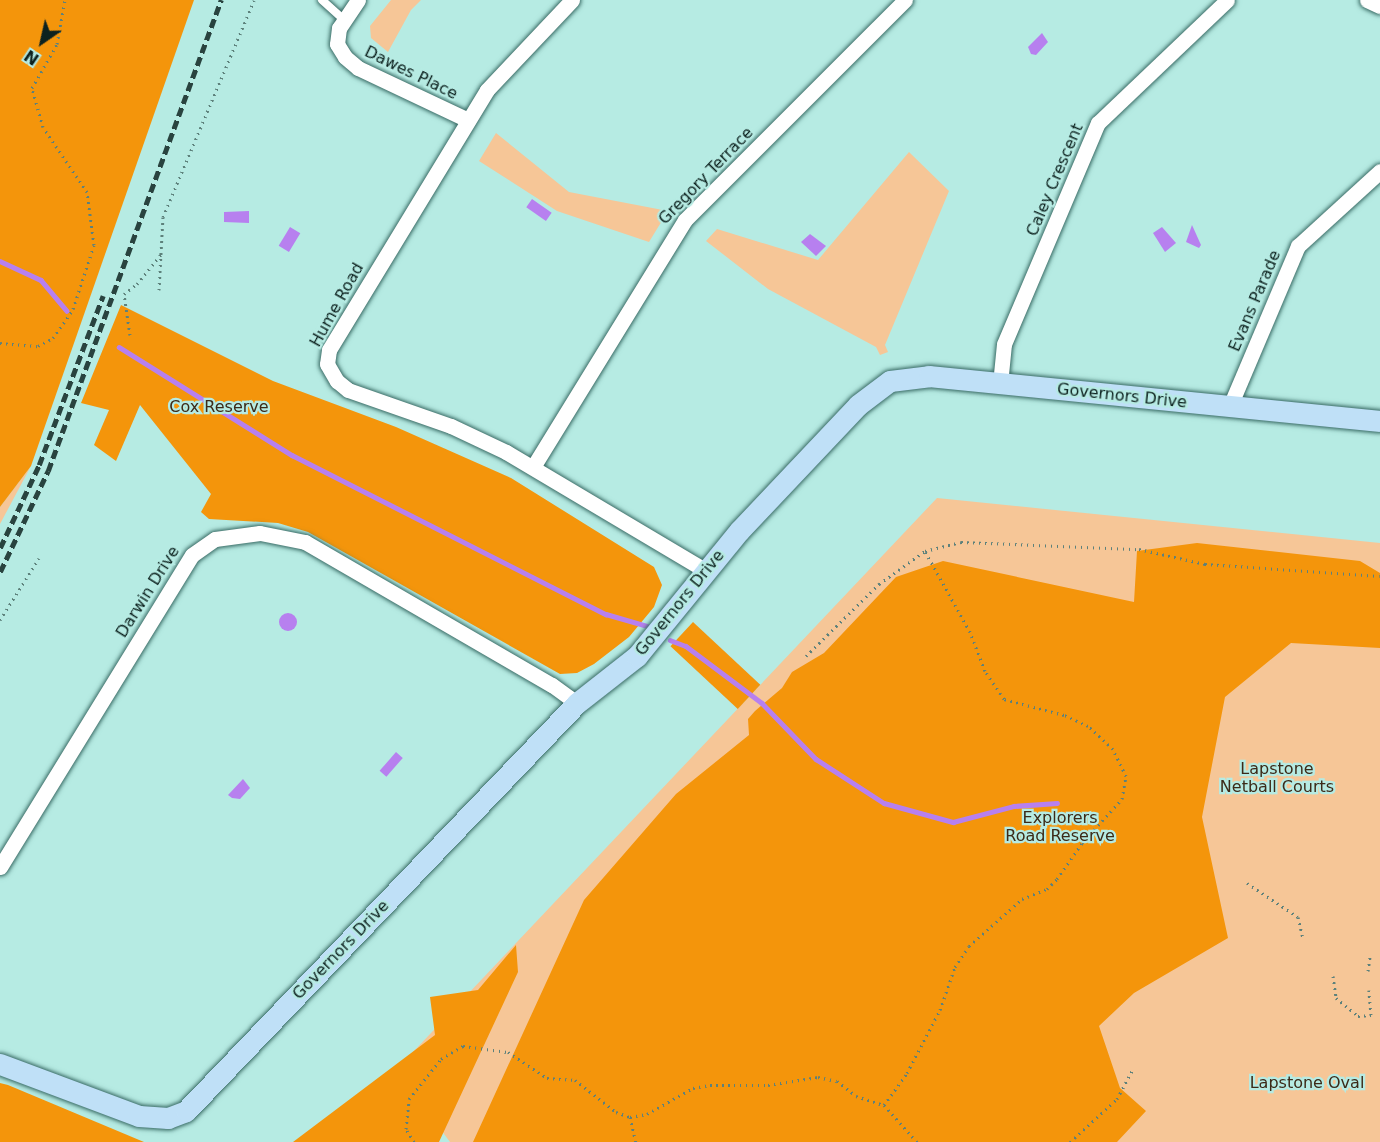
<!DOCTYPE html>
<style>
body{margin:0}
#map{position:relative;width:1380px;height:1142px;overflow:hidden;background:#b6ebe3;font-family:"DejaVu Sans",sans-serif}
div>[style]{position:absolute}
.green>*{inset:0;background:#f6c697}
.forest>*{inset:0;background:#f4950b;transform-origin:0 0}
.water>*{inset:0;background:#b780ef;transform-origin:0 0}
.round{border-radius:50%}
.stream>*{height:4.5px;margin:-2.25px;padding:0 2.25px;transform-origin:2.25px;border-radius:2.25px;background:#b780ef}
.path>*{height:3px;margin-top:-1.5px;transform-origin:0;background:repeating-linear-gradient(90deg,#5d817b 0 1.5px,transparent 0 6px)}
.roads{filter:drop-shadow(0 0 2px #396b65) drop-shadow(0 0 2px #396b65)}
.lane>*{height:8px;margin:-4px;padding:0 4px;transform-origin:4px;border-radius:4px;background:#fff}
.street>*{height:15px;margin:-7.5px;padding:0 7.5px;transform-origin:7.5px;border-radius:7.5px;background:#fff}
.secondary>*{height:21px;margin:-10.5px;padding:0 10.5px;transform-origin:10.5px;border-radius:10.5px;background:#bfe0f7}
.rail>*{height:4.5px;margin-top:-2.25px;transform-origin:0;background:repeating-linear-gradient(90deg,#29433f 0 9px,transparent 0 13.5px)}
span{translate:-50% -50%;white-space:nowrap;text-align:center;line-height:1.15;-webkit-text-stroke:4.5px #b6ebe3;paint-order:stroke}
.street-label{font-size:16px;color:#0d221f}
.park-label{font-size:16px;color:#3c2a18}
.north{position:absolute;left:12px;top:12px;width:60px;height:60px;-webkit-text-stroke:4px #b6ebe3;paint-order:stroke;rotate:214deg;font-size:16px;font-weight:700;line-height:24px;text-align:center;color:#0d221f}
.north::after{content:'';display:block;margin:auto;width:21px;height:27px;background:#0d221f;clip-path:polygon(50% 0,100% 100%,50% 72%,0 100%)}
</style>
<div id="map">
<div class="green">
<div style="clip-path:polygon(391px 0,421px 0,411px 10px,388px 52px,371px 38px,370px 26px)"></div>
<div style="clip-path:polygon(496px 133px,569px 192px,668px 211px,649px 242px,557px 211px,479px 161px)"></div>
<div style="clip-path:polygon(909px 152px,949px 191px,885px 345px,888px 352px,880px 355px,876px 347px,768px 289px,706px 241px,717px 229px,818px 260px)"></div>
<div style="clip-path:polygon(31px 466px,0 524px,0 507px)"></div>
<div style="clip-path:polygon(937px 498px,1380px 543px,1380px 1142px,450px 1142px,396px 1070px)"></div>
</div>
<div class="forest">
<div style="clip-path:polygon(0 0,194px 0,31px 466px,0 507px)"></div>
<div style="clip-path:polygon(121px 305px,273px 381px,396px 427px,511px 478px,654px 567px,662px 585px,654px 607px,629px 637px,594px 664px,577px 673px,560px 674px,308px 532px,278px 523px,209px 519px,201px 512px,211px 494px,140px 405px,116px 461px,94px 445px,109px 410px,81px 403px)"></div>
<div style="clip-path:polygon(1197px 543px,1360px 561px,1380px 573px,1380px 648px,1291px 643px,1225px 697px,1202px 817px,1228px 938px,1134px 993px,1099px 1026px,1120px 1088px,1146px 1111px,1117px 1142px,473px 1142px,584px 900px,676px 794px,749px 735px,748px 719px,755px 711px,782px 688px,792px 672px,824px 653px,896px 577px,943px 561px,1134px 602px,1137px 551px)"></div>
<div style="left:693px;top:622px;width:92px;height:33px;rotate:43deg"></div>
<div style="clip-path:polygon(516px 945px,518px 972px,439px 1142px,293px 1142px,435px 1035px,430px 997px,478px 990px)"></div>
<div style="clip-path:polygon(0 1083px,8px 1085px,144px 1142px,0 1142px)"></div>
</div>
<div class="water">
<div style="clip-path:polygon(1042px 33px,1048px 42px,1036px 55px,1031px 54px,1028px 47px)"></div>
<div style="left:532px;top:199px;width:24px;height:10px;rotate:35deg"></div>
<div style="clip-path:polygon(249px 211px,249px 223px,224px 222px,224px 212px)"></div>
<div style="clip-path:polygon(1192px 225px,1201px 245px,1199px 248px,1186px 242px)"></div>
<div style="left:290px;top:227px;width:12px;height:22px;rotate:31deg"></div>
<div style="clip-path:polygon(1162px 227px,1176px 243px,1165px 252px,1153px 233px)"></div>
<div style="clip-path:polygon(810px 234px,826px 246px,816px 256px,801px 242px)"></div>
<div class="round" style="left:279px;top:613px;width:18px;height:18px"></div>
<div style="left:396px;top:752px;width:9px;height:25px;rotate:41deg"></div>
<div style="clip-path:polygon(243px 779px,250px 788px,240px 799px,232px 798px,228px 795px)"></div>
</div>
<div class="stream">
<div style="left:0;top:261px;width:45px;rotate:24.9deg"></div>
<div style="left:41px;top:280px;width:40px;rotate:50deg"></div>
<div style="left:119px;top:347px;width:204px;rotate:32deg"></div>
<div style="left:292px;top:455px;width:352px;rotate:26.9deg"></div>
<div style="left:606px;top:614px;width:43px;rotate:16.3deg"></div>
<div style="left:670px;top:640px;width:17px;rotate:21deg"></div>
<div style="left:686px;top:646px;width:95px;rotate:36.9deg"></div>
<div style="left:762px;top:703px;width:78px;rotate:46deg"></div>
<div style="left:816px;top:759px;width:81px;rotate:32.9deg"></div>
<div style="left:884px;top:803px;width:72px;rotate:15.4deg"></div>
<div style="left:953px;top:822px;width:63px;rotate:-14.7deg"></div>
<div style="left:1014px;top:806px;width:43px;rotate:-4deg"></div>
</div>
<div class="path">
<div style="left:159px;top:290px;width:73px;rotate:-86.9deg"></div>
<div style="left:163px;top:217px;width:235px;rotate:-67.2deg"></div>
<div style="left:130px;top:335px;width:41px;rotate:-98.3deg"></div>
<div style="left:124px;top:294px;width:16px;rotate:-38deg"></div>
<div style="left:137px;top:284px;width:38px;rotate:-51deg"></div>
<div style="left:0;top:343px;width:38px;rotate:5deg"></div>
<div style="left:38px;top:346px;width:17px;rotate:-28deg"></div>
<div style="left:53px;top:338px;width:35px;rotate:-55deg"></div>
<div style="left:73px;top:309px;width:67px;rotate:-71.8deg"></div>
<div style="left:94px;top:245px;width:53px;rotate:-97.5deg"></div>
<div style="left:87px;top:192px;width:78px;rotate:-124.1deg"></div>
<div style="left:43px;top:127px;width:41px;rotate:-105.8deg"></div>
<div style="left:32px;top:88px;width:51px;rotate:-60.4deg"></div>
<div style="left:57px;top:44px;width:45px;rotate:-79.7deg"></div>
<div style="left:0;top:620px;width:73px;rotate:-57.8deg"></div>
<div style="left:806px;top:656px;width:103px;rotate:-44.6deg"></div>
<div style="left:879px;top:584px;width:57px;rotate:-35.7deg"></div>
<div style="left:925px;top:551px;width:37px;rotate:-14deg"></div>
<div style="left:961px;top:542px;width:178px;rotate:2.3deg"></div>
<div style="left:1139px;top:549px;width:68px;rotate:12.8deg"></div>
<div style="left:1205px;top:564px;width:175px;rotate:3.9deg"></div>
<div style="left:1247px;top:883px;width:61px;rotate:33.7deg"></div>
<div style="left:1298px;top:917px;width:23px;rotate:77deg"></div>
<div style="left:1368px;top:971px;width:14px;rotate:-82deg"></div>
<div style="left:1333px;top:976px;width:22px;rotate:82deg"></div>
<div style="left:1336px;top:998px;width:28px;rotate:39deg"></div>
<div style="left:1358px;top:1016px;width:13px;rotate:-4deg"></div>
<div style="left:1371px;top:1015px;width:25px;rotate:-95deg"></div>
<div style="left:884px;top:1105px;width:39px;rotate:-54deg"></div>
<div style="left:907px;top:1073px;width:71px;rotate:-62.4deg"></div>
<div style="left:940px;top:1010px;width:46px;rotate:-70.8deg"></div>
<div style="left:955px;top:967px;width:25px;rotate:-56deg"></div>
<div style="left:969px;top:946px;width:71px;rotate:-41.6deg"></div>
<div style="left:1022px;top:899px;width:27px;rotate:-22deg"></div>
<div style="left:1047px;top:889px;width:14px;rotate:-45deg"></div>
<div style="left:1057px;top:879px;width:44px;rotate:-55.2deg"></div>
<div style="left:1082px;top:843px;width:59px;rotate:-47.7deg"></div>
<div style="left:1122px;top:799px;width:23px;rotate:-80deg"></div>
<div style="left:1126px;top:776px;width:30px;rotate:-116deg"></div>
<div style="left:1113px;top:749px;width:34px;rotate:-137deg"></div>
<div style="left:1088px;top:726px;width:26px;rotate:-155deg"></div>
<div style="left:1064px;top:715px;width:62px;rotate:-165.1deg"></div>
<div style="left:1004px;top:699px;width:34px;rotate:-124deg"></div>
<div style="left:985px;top:671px;width:42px;rotate:-111deg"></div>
<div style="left:970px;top:632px;width:93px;rotate:-119.1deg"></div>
<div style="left:630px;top:1117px;width:26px;rotate:77deg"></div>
<div style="left:414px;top:1142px;width:15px;rotate:-122deg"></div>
<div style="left:406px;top:1129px;width:30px;rotate:-84deg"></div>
<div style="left:409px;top:1099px;width:51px;rotate:-51.3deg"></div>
<div style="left:441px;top:1059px;width:26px;rotate:-31deg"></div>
<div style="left:463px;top:1046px;width:45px;rotate:7.6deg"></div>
<div style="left:508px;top:1052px;width:47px;rotate:33.7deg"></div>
<div style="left:547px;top:1078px;width:28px;rotate:4deg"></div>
<div style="left:575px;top:1080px;width:52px;rotate:38deg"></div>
<div style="left:616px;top:1112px;width:15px;rotate:20deg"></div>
<div style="left:630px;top:1117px;width:17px;rotate:-10deg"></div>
<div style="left:647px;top:1114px;width:53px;rotate:-29.5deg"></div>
<div style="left:693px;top:1088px;width:17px;rotate:-10deg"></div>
<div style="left:710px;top:1085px;width:58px"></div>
<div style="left:768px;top:1085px;width:51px;rotate:-9.1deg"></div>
<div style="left:818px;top:1077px;width:19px;rotate:12deg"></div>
<div style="left:837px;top:1081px;width:24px;rotate:38deg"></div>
<div style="left:856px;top:1096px;width:29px;rotate:18deg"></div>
<div style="left:884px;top:1105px;width:50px;rotate:48.3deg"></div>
<div style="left:1070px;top:1142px;width:64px;rotate:-42.5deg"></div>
<div style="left:1117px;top:1099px;width:34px;rotate:-62deg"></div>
</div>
<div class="roads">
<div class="lane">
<div style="left:322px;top:0;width:28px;rotate:42deg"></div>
</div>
<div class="street">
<div style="left:358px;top:0;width:34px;rotate:124deg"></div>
<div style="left:339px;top:28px;width:16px;rotate:97deg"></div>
<div style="left:337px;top:44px;width:15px;rotate:58deg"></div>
<div style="left:345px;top:57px;width:17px;rotate:40deg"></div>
<div style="left:358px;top:68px;width:122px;rotate:25.3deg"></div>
<div style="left:572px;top:0;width:124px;rotate:133.4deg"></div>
<div style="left:487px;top:90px;width:304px;rotate:121.3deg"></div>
<div style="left:329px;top:350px;width:14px;rotate:98deg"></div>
<div style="left:327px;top:364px;width:20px;rotate:60deg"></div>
<div style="left:337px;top:381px;width:14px;rotate:39deg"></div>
<div style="left:348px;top:390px;width:109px;rotate:19.3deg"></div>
<div style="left:451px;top:426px;width:61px;rotate:25.3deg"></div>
<div style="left:506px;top:452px;width:231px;rotate:30.7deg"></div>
<div style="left:1367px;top:0;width:14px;rotate:25deg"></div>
<div style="left:1000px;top:384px;width:40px;rotate:-84.3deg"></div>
<div style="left:1004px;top:344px;width:240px;rotate:-67deg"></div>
<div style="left:1098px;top:123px;width:178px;rotate:-43.6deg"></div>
<div style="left:1230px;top:406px;width:174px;rotate:-67deg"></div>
<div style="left:1298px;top:246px;width:111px;rotate:-42.4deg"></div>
<div style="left:533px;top:467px;width:290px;rotate:-58.4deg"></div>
<div style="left:685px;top:220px;width:311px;rotate:-45deg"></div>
<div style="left:0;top:867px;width:366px;rotate:-58.4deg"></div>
<div style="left:192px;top:555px;width:28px;rotate:-35deg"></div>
<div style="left:215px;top:539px;width:45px;rotate:-7.6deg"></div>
<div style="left:260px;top:533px;width:46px;rotate:11.3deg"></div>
<div style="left:305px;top:542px;width:285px;rotate:30.1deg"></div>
<div style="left:552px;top:685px;width:31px;rotate:36deg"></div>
</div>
<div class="secondary">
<div style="left:0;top:1064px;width:148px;rotate:20.5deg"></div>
<div style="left:139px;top:1116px;width:29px;rotate:4deg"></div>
<div style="left:168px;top:1118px;width:19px;rotate:-21deg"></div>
<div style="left:186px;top:1111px;width:565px;rotate:-46.22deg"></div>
<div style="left:577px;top:703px;width:76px;rotate:-38.1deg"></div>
<div style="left:637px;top:656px;width:161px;rotate:-50.8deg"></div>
<div style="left:739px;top:531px;width:173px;rotate:-46.6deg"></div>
<div style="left:858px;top:405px;width:40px;rotate:-37deg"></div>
<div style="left:890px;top:381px;width:39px;rotate:-7deg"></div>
<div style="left:929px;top:376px;width:453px;rotate:5.7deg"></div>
</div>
</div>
<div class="rail">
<div style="left:0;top:548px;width:92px;rotate:-64.8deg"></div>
<div style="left:39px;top:465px;width:181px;rotate:-69.3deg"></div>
<div style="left:0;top:572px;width:112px;rotate:-64.6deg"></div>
<div style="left:48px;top:471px;width:502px;rotate:-69.83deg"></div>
</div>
<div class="street-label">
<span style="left:411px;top:73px;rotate:26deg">Dawes Place</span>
<span style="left:706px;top:176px;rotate:-46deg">Gregory Terrace</span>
<span style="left:1055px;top:180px;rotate:-67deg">Caley Crescent</span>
<span style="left:1255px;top:301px;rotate:-67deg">Evans Parade</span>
<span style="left:337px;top:305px;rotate:-61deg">Hume Road</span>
<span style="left:1122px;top:396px;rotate:6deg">Governors Drive</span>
<span style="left:148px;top:592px;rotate:-58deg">Darwin Drive</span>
<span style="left:680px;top:603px;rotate:-51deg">Governors Drive</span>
<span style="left:341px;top:950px;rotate:-46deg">Governors Drive</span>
</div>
<div class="park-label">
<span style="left:219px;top:407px">Cox Reserve</span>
<span style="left:1277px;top:778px">Lapstone<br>Netball Courts</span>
<span style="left:1060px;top:827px">Explorers<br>Road Reserve</span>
<span style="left:1307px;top:1083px">Lapstone Oval</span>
</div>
<div class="north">N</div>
</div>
